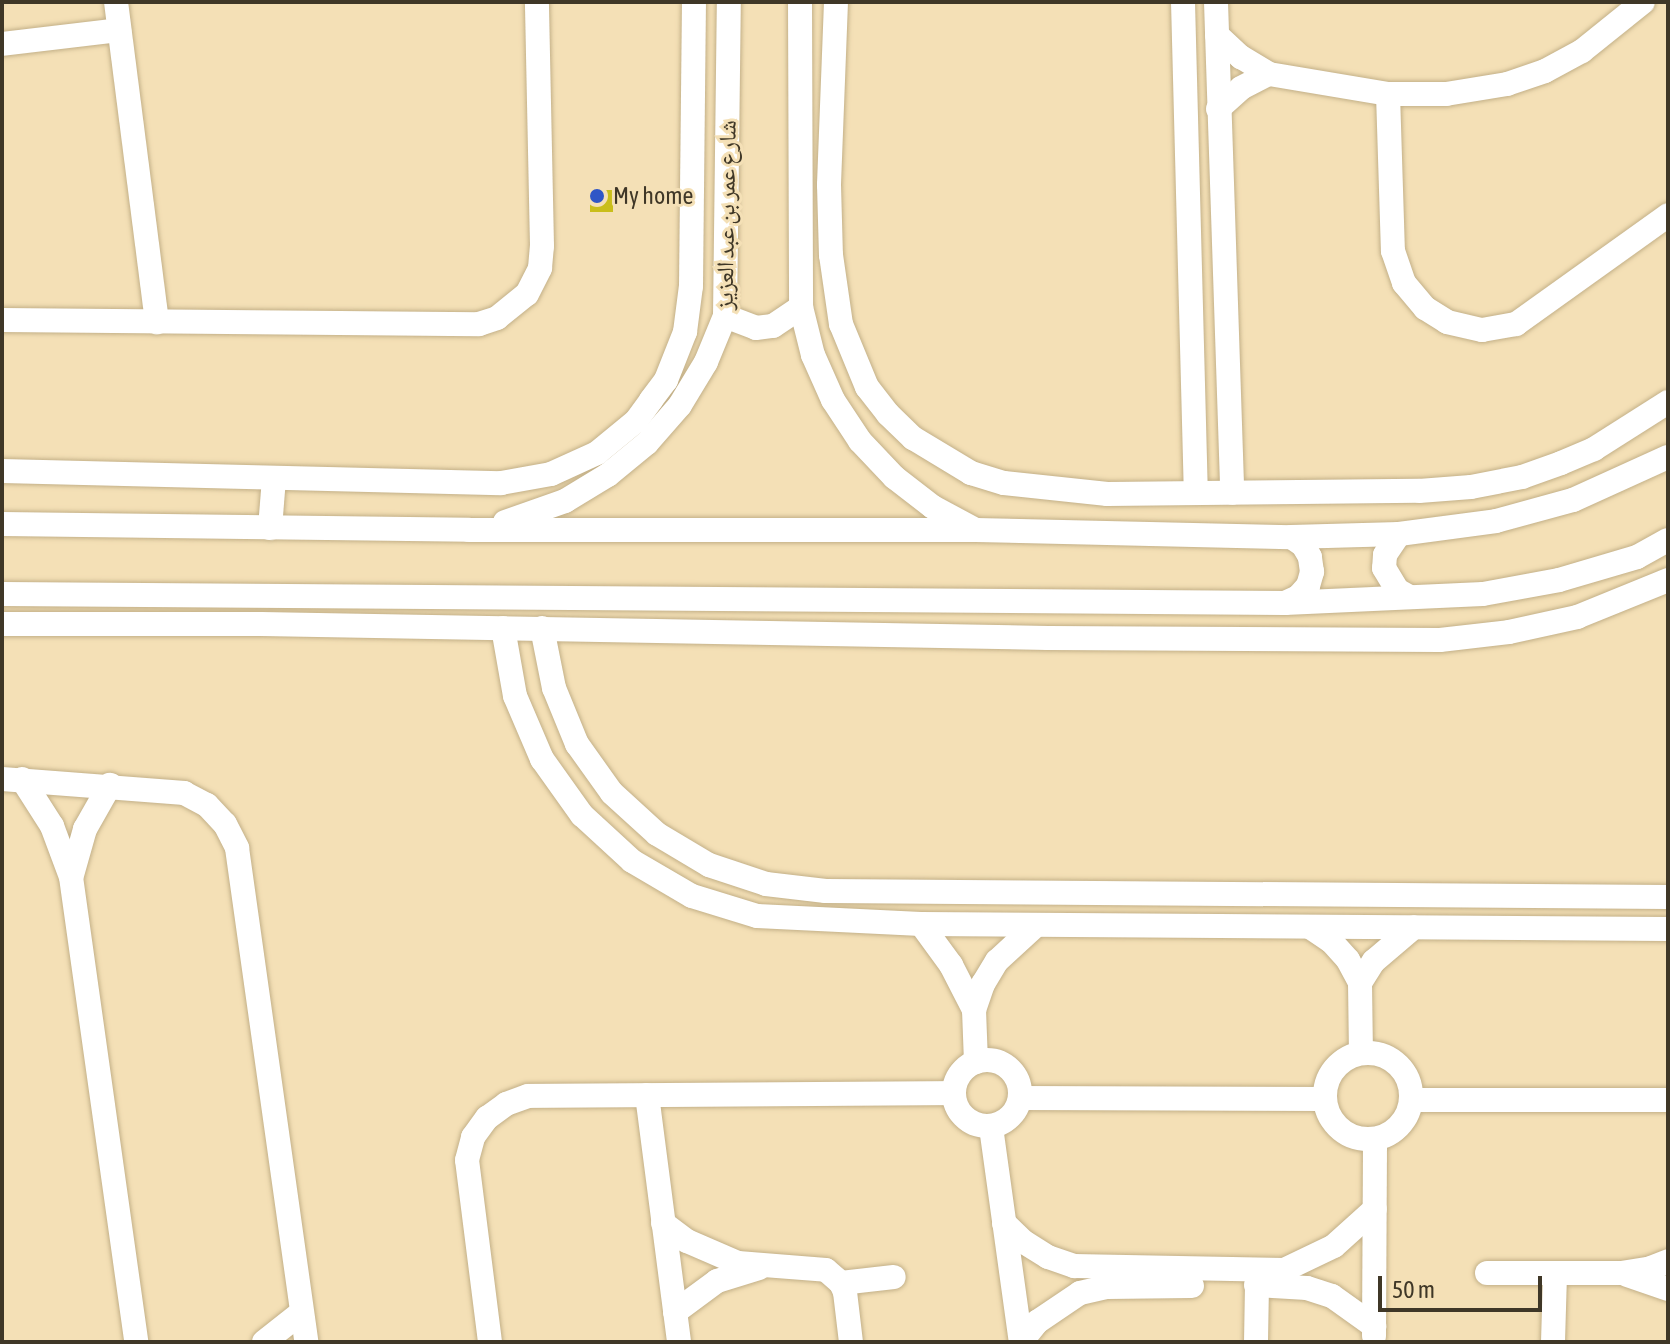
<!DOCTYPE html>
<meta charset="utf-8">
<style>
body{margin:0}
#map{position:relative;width:1670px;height:1344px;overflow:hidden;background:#f4e0b6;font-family:"Asap Condensed","Noto Naskh Arabic",sans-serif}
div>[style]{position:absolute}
.building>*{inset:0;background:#c9be1b;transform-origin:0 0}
.roads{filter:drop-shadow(0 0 2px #c3b088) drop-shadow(0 0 2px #c3b088)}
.minor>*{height:24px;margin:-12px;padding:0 12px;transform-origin:12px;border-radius:12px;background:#fff}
.minor>.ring{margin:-12px;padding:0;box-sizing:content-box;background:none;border:24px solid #fff;border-radius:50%}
.dots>*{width:22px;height:22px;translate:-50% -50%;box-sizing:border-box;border:4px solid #f4e0b6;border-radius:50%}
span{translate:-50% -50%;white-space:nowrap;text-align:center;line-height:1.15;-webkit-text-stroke:6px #f4e0b6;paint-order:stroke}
.poi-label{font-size:24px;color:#3f3727}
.left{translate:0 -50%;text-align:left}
.street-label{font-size:24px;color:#3f3727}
.frame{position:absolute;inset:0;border:4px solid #3f3727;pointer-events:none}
.scale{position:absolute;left:1378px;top:1276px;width:164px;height:36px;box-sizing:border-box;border:4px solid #3f3727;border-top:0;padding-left:10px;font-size:24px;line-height:28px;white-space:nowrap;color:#3f3727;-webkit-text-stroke:6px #f4e0b6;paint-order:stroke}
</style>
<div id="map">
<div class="building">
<div style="left:590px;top:190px;width:23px;height:22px"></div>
</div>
<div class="roads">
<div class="minor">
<div style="left:116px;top:2px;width:323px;rotate:82.7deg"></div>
<div style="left:800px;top:2px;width:305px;rotate:89.8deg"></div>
<div style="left:801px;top:307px;width:49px;rotate:76deg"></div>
<div style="left:813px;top:355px;width:49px;rotate:66deg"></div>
<div style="left:833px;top:400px;width:49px;rotate:56.6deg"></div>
<div style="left:860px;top:441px;width:50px;rotate:46.6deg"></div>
<div style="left:894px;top:477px;width:49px;rotate:37.6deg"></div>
<div style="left:933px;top:507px;width:47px;rotate:28.2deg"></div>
<div style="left:836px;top:2px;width:183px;rotate:92.2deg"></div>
<div style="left:829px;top:185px;width:70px;rotate:88.4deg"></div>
<div style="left:831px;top:255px;width:70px;rotate:81.8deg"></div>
<div style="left:841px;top:324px;width:68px;rotate:67.6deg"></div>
<div style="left:867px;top:387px;width:34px;rotate:52deg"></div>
<div style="left:888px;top:414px;width:35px;rotate:44deg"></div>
<div style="left:913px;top:438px;width:68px;rotate:31.1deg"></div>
<div style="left:971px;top:473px;width:34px;rotate:17deg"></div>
<div style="left:1004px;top:483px;width:104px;rotate:6.1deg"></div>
<div style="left:1107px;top:494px;width:312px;rotate:-0.6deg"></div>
<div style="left:1419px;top:491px;width:52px;rotate:-4.4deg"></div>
<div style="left:1471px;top:487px;width:52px;rotate:-11.1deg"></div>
<div style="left:1522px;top:477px;width:41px;rotate:-19.7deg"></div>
<div style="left:1561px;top:463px;width:36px;rotate:-23deg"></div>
<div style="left:1594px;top:449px;width:88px;rotate:-32.4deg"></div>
<div style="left:1183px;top:2px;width:491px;rotate:88.5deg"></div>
<div style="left:1216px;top:2px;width:491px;rotate:88.1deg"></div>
<div style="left:1217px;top:35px;width:33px;rotate:43deg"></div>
<div style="left:1241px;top:57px;width:33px;rotate:31deg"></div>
<div style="left:1269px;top:74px;width:121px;rotate:9.5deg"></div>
<div style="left:1388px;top:94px;width:58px"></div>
<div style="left:1446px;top:94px;width:62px;rotate:-9.3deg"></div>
<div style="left:1507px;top:84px;width:40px;rotate:-18.9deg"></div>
<div style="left:1545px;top:71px;width:42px;rotate:-28.4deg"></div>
<div style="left:1582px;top:51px;width:78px;rotate:-38.8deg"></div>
<div style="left:2px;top:44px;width:118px;rotate:-6.8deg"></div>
<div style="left:1388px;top:94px;width:157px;rotate:88.2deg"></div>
<div style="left:1393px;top:251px;width:34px;rotate:71deg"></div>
<div style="left:1404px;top:283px;width:33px;rotate:50deg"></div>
<div style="left:1425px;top:308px;width:26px;rotate:32deg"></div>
<div style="left:1447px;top:322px;width:36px;rotate:13deg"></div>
<div style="left:1482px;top:330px;width:35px;rotate:-10deg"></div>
<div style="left:1516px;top:324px;width:187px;rotate:-35.6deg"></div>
<div style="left:1218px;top:109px;width:31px;rotate:-42deg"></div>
<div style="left:1241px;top:88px;width:31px;rotate:-27deg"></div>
<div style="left:725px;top:316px;width:33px;rotate:21deg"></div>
<div style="left:756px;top:328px;width:17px;rotate:-7deg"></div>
<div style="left:773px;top:326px;width:34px;rotate:-34deg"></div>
<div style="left:2px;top:320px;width:477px;rotate:0.5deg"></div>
<div style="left:479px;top:324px;width:19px;rotate:-18deg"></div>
<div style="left:497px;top:318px;width:38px;rotate:-39deg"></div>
<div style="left:527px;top:294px;width:29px;rotate:-63deg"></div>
<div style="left:540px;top:268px;width:22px;rotate:-85deg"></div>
<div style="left:542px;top:246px;width:244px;rotate:-91.2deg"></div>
<div style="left:2px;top:471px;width:499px;rotate:1.4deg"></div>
<div style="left:501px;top:483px;width:51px;rotate:-10.2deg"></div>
<div style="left:551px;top:474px;width:51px;rotate:-24.5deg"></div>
<div style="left:597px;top:453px;width:50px;rotate:-39.4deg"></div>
<div style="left:636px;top:421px;width:26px;rotate:-54deg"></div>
<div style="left:651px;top:400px;width:25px;rotate:-53deg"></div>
<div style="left:666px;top:380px;width:52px;rotate:-68.4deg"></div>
<div style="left:685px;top:332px;width:46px;rotate:-82.6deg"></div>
<div style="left:691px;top:286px;width:284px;rotate:-89.4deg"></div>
<div style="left:505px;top:522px;width:64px;rotate:-19.3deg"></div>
<div style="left:565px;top:501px;width:50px;rotate:-31.2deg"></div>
<div style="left:608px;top:475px;width:50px;rotate:-39.4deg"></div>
<div style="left:647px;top:443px;width:50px;rotate:-49deg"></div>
<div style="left:680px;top:405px;width:50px;rotate:-58.8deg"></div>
<div style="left:706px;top:362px;width:50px;rotate:-67.6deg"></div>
<div style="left:725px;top:316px;width:314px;rotate:-89.3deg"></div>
<div style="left:2px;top:524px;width:467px;rotate:0.7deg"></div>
<div style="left:469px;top:530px;width:507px"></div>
<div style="left:976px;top:530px;width:315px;rotate:1.3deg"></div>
<div style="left:1291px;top:537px;width:108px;rotate:-1.6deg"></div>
<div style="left:1399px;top:534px;width:98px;rotate:-7.6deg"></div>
<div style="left:1496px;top:521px;width:80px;rotate:-15.3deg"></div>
<div style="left:1573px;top:500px;width:104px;rotate:-24.4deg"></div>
<div style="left:270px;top:528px;width:50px;rotate:-85.4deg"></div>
<div style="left:1399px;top:534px;width:25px;rotate:124deg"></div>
<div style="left:1385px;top:555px;width:13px;rotate:94deg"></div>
<div style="left:1384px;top:568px;width:26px;rotate:59deg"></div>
<div style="left:1397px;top:590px;width:13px;rotate:29deg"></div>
<div style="left:2px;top:594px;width:1283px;rotate:0.4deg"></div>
<div style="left:1285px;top:603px;width:198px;rotate:-2.6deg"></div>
<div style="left:1483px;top:594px;width:77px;rotate:-10.4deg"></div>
<div style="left:1559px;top:580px;width:81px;rotate:-16.4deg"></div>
<div style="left:1637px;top:557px;width:35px;rotate:-29deg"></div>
<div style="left:1285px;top:603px;width:14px;rotate:-25deg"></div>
<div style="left:1298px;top:597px;width:15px;rotate:-48deg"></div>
<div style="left:1308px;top:586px;width:15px;rotate:-74deg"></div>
<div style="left:1312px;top:572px;width:15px;rotate:-98deg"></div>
<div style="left:1310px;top:557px;width:14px;rotate:-120deg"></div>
<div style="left:1303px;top:545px;width:14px;rotate:-146deg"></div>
<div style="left:2px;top:624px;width:259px"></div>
<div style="left:261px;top:624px;width:787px;rotate:1.02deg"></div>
<div style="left:1048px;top:638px;width:392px;rotate:0.3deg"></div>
<div style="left:1440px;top:640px;width:69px;rotate:-6.6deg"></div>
<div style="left:1509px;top:632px;width:70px;rotate:-12.4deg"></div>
<div style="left:1577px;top:617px;width:98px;rotate:-22.1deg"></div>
<div style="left:503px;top:628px;width:69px;rotate:80deg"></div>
<div style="left:515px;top:696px;width:69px;rotate:66.8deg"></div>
<div style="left:542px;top:759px;width:69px;rotate:54.5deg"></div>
<div style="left:582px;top:815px;width:68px;rotate:42.6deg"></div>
<div style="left:632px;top:861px;width:69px;rotate:30.3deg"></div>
<div style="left:692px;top:896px;width:68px;rotate:17.1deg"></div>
<div style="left:757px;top:916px;width:164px;rotate:2.8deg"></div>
<div style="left:921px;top:924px;width:747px;rotate:0.38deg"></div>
<div style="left:542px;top:628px;width:61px;rotate:78.7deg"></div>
<div style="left:554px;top:688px;width:61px;rotate:67.7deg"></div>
<div style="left:577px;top:744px;width:60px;rotate:54.5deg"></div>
<div style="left:612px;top:793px;width:61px;rotate:42.3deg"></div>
<div style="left:657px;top:834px;width:61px;rotate:30.8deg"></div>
<div style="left:709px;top:865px;width:60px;rotate:18.4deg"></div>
<div style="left:766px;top:884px;width:60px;rotate:6.7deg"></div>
<div style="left:826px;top:891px;width:842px;rotate:0.41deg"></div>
<div style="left:2px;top:779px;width:183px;rotate:4.4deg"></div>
<div style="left:184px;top:793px;width:26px;rotate:28deg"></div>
<div style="left:207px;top:805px;width:26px;rotate:47deg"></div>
<div style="left:225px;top:824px;width:27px;rotate:63deg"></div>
<div style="left:237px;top:848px;width:499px;rotate:82deg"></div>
<div style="left:22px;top:779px;width:56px;rotate:57.4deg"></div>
<div style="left:52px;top:826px;width:54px;rotate:69.6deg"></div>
<div style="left:71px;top:877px;width:470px;rotate:82deg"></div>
<div style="left:72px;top:875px;width:48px;rotate:-74.2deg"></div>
<div style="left:85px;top:829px;width:51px;rotate:-60.4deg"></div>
<div style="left:921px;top:924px;width:51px;rotate:53.8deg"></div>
<div style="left:951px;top:965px;width:51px;rotate:62.9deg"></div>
<div style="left:1310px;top:927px;width:25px;rotate:34deg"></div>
<div style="left:1331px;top:941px;width:25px;rotate:48deg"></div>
<div style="left:1348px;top:960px;width:26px;rotate:62deg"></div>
<div style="left:1360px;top:983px;width:70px;rotate:89.2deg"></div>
<div style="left:1360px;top:983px;width:26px;rotate:-58deg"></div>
<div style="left:1374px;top:961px;width:52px;rotate:-40.4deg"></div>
<div class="ring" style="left:1325px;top:1053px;width:62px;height:62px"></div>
<div class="ring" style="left:954px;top:1060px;width:42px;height:42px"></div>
<div style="left:976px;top:1062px;width:52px;rotate:-92.2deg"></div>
<div style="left:974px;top:1010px;width:28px;rotate:-71deg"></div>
<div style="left:983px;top:984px;width:27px;rotate:-59deg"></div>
<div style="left:997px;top:961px;width:53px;rotate:-42.7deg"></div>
<div style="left:647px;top:1095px;width:249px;rotate:82.6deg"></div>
<div style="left:1020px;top:1098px;width:304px;rotate:0.2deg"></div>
<div style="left:1411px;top:1100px;width:257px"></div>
<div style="left:991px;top:1127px;width:217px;rotate:82.1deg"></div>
<div style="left:663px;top:1223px;width:30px;rotate:37deg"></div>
<div style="left:687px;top:1241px;width:56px;rotate:23.3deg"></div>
<div style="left:738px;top:1263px;width:88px;rotate:4.5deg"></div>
<div style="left:826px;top:1270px;width:20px;rotate:41deg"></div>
<div style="left:841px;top:1283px;width:10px;rotate:66deg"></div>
<div style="left:845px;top:1292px;width:50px;rotate:83.2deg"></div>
<div style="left:1004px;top:1223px;width:28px;rotate:44deg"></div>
<div style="left:1024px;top:1242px;width:28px;rotate:32deg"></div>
<div style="left:1048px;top:1257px;width:28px;rotate:19deg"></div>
<div style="left:1074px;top:1266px;width:210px;rotate:1.1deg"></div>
<div style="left:1284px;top:1270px;width:55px;rotate:-25.6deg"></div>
<div style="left:1334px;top:1246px;width:55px;rotate:-42.1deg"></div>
<div style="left:1487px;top:1273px;width:134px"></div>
<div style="left:1621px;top:1273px;width:30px;rotate:-9deg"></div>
<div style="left:1651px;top:1268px;width:18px;rotate:-22deg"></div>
<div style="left:1627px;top:1275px;width:43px;rotate:18.9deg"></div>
<div style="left:841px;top:1283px;width:53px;rotate:-6.5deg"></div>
<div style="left:1256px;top:1285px;width:51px;rotate:3.4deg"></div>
<div style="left:1307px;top:1288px;width:26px;rotate:18deg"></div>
<div style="left:1332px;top:1296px;width:52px;rotate:35.5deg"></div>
<div style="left:675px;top:1312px;width:52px;rotate:-36.4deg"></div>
<div style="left:717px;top:1281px;width:44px;rotate:-17.2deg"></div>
<div style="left:1374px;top:1336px;width:197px;rotate:-89.7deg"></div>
<div style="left:264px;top:1342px;width:48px;rotate:-38.3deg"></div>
<div style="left:490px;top:1342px;width:183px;rotate:-97.2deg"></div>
<div style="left:467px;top:1160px;width:24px;rotate:-75deg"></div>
<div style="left:473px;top:1137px;width:24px;rotate:-54deg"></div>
<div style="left:487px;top:1118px;width:24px;rotate:-36deg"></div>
<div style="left:506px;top:1104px;width:23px;rotate:-20deg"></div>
<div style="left:528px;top:1096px;width:425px;rotate:-0.4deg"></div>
<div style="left:1021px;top:1342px;width:26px;rotate:-51deg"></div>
<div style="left:1037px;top:1322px;width:52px;rotate:-34deg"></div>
<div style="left:1080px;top:1293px;width:28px;rotate:-13deg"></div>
<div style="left:1107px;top:1287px;width:85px;rotate:-0.7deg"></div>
<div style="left:1256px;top:1342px;width:57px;rotate:-89deg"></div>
<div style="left:1553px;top:1342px;width:69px;rotate:-88.3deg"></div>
</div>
</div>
<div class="dots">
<div style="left:597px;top:196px;background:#2f56c6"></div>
</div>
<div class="poi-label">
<span class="left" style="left:613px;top:196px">My home</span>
</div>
<div class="street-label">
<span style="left:726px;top:215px;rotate:-89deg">شارع عمر بن عبد العزيز</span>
</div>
<div class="frame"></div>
<div class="scale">50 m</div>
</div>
